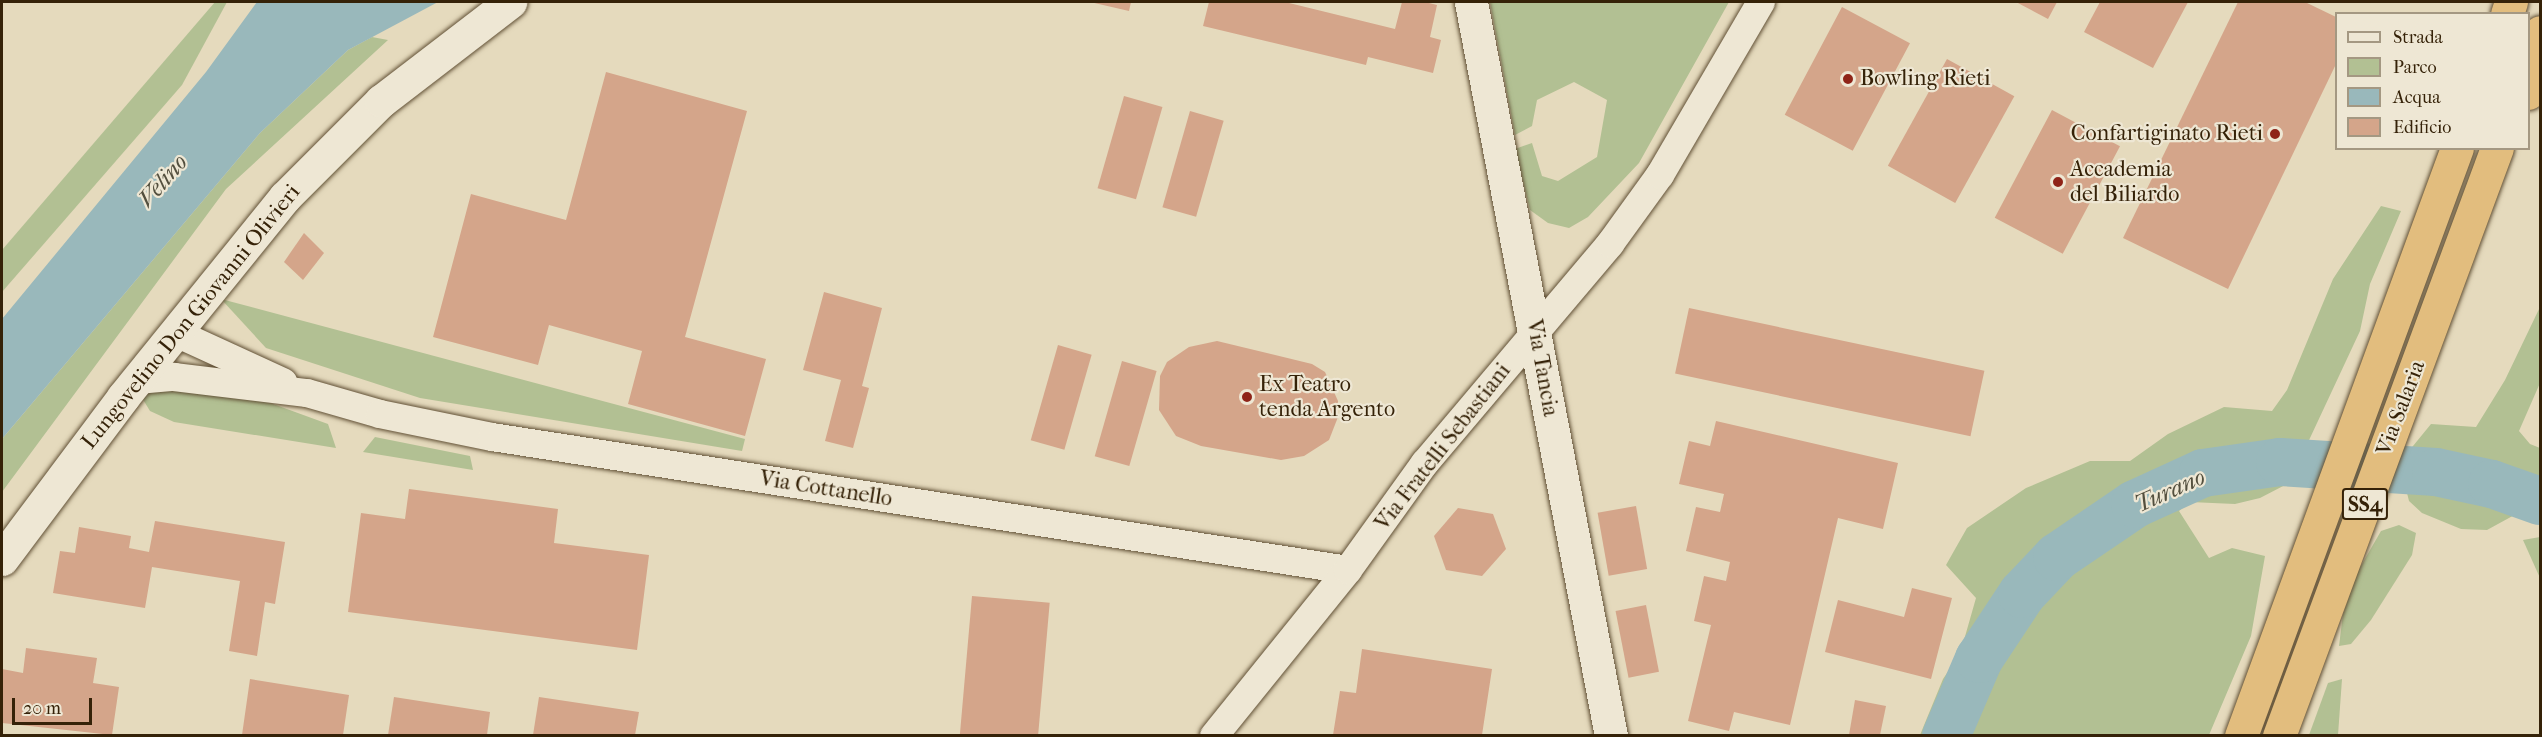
<!DOCTYPE html>
<style>
body{margin:0}
#map{position:relative;width:2542px;height:737px;overflow:hidden;background:#e5dabd;font-family:"IM FELL French Canon",serif}
div>[style]{position:absolute}
.green>*{inset:0;background:#b2c093}
.water>*{inset:0;background:#99b8bb}
.river>*{height:48px;margin:-24px;padding:0 24px;transform-origin:24px;border-radius:24px;background:#99b8bb}
.building>*{inset:0;background:#d4a58a;transform-origin:0 0}
.roads{filter:drop-shadow(0 0 2px #615035) drop-shadow(0 0 2px #615035)}
.street>*{height:28px;margin:-14px;padding:0 14px;transform-origin:14px;border-radius:14px;background:#eee7d4}
.secondary>*{height:33px;margin:-16.5px;padding:0 16.5px;transform-origin:16.5px;border-radius:16.5px;background:#eee7d4}
.highway>*{height:33px;margin:-16.5px;padding:0 16.5px;transform-origin:16.5px;border-radius:16.5px;background:#e2bd7e}
.dots>*{width:16px;height:16px;translate:-50% -50%;box-sizing:border-box;border:3px solid #eee7d4;border-radius:50%}
span{translate:-50% -50%;white-space:nowrap;text-align:center;line-height:1.15;-webkit-text-stroke:4.5px #eee7d4;paint-order:stroke}
.shield-label span{padding:2px 4px;background:#eee7d4;border:2px solid;border-radius:4px;-webkit-text-stroke-width:0}
.shield-label{font-size:21px;color:#352208;font-weight:700}
.poi-label{font-size:22px;color:#352208}
.left{translate:0 -50%;text-align:left}
.right{translate:-100% -50%;text-align:right}
.street-label{font-size:22px;color:#352208}
.water-label{font-size:24px;color:#534f3e;font-style:italic}
.frame{position:absolute;inset:0;border:3px solid #352208;pointer-events:none}
.legend{position:absolute;left:2335px;top:12px;width:195px;height:138px;box-sizing:border-box;background:#eee7d4;border:2px solid #a49882;margin:0;padding:8px 10px;list-style:none;font-size:18px;color:#352208}
.legend li{display:flex;align-items:center;gap:12px;height:30px}
.legend b{width:30px;border:2px solid #a49882}
.scale{position:absolute;left:12px;top:698px;width:80px;height:27px;box-sizing:border-box;border:3px solid #352208;border-top:0;padding-left:8px;font-size:18px;line-height:21px;white-space:nowrap;color:#352208;-webkit-text-stroke:4px #eee7d4;paint-order:stroke}
</style>
<div id="map">
<div class="green">
<div style="clip-path:polygon(215px 2px,227px 2px,182px 85px,2px 292px,2px 250px)"></div>
<div style="clip-path:polygon(1490px 2px,1729px 2px,1639px 163px,1588px 217px,1569px 228px,1548px 223px,1530px 210px,1515px 149px,1532px 143px,1542px 176px,1558px 181px,1597px 157px,1607px 100px,1574px 82px,1537px 100px,1532px 126px,1515px 135px)"></div>
<div style="clip-path:polygon(372px 37px,388px 40px,226px 189px,2px 492px,2px 439px,260px 133px,348px 50px)"></div>
<div style="clip-path:polygon(2381px 206px,2401px 211px,2370px 284px,2360px 331px,2289px 483px,2260px 498px,2235px 504px,2190px 502px,2179px 511px,2209px 558px,2232px 548px,2265px 556px,2251px 636px,2209px 735px,1920px 735px,1943px 679px,1960px 654px,1976px 598px,1946px 565px,1967px 528px,2026px 488px,2090px 461px,2130px 461px,2168px 434px,2224px 407px,2272px 411px,2287px 390px,2333px 279px)"></div>
<div style="clip-path:polygon(221px 299px,745px 439px,742px 451px,420px 398px,266px 348px)"></div>
<div style="clip-path:polygon(2540px 307px,2540px 383px,2519px 431px,2530px 444px,2540px 448px,2540px 501px,2487px 530px,2461px 529px,2422px 513px,2409px 501px,2402px 473px,2404px 457px,2431px 424px,2476px 427px,2505px 380px)"></div>
<div style="clip-path:polygon(142px 390px,222px 391px,251px 396px,328px 424px,336px 448px,174px 422px,150px 411px,139px 393px)"></div>
<div style="clip-path:polygon(375px 437px,470px 456px,473px 470px,363px 452px)"></div>
<div style="clip-path:polygon(2399px 525px,2416px 533px,2412px 555px,2371px 620px,2351px 644px,2339px 646px,2343px 614px,2358px 571px,2381px 531px)"></div>
<div style="clip-path:polygon(2540px 537px,2540px 578px,2523px 540px)"></div>
<div style="clip-path:polygon(2342px 679px,2338px 735px,2309px 735px,2328px 683px)"></div>
</div>
<div class="water">
<div style="clip-path:polygon(257px 2px,438px 2px,348px 50px,260px 133px,2px 439px,2px 319px,206px 72px)"></div>
</div>
<div class="river">
<div style="left:1946px;top:736px;width:84px;rotate:-66.8deg"></div>
<div style="left:1979px;top:659px;width:78px;rotate:-56.5deg"></div>
<div style="left:2022px;top:594px;width:51px;rotate:-46.6deg"></div>
<div style="left:2057px;top:557px;width:94px;rotate:-34.2deg"></div>
<div style="left:2135px;top:504px;width:75px;rotate:-24.5deg"></div>
<div style="left:2203px;top:473px;width:78px;rotate:-8.1deg"></div>
<div style="left:2280px;top:462px;width:156px;rotate:3.7deg"></div>
<div style="left:2436px;top:472px;width:57px;rotate:12.1deg"></div>
<div style="left:2492px;top:484px;width:51px;rotate:19.5deg"></div>
</div>
<div class="building">
<div style="clip-path:polygon(1090px 2px,1131px 2px,1129px 11px)"></div>
<div style="clip-path:polygon(1209px 2px,1285px 2px,1395px 29px,1402px 2px,1425px 2px,1437px 5px,1430px 37px,1441px 40px,1433px 73px,1368px 57px,1366px 65px,1203px 26px)"></div>
<div style="clip-path:polygon(2016px 2px,2057px 2px,2048px 19px)"></div>
<div style="clip-path:polygon(2100px 2px,2188px 2px,2153px 68px,2084px 32px)"></div>
<div style="clip-path:polygon(2238px 2px,2305px 2px,2336px 17px,2336px 64px,2228px 289px,2123px 238px)"></div>
<div style="left:1842px;top:7px;width:77px;height:122px;rotate:28deg"></div>
<div style="left:1947px;top:59px;width:77px;height:122px;rotate:29deg"></div>
<div style="clip-path:polygon(606px 72px,747px 111px,685px 337px,766px 359px,745px 436px,628px 404px,642px 351px,549px 325px,538px 365px,433px 337px,471px 194px,566px 220px)"></div>
<div style="left:1124px;top:96px;width:40px;height:96px;rotate:16deg"></div>
<div style="left:2052px;top:110px;width:77px;height:122px;rotate:28deg"></div>
<div style="left:1190px;top:111px;width:35px;height:100px;rotate:16deg"></div>
<div style="clip-path:polygon(304px 233px,324px 253px,303px 280px,284px 262px)"></div>
<div style="clip-path:polygon(824px 292px,882px 308px,862px 386px,869px 388px,853px 448px,825px 441px,841px 380px,803px 370px)"></div>
<div style="left:1689px;top:308px;width:302px;height:67px;rotate:12deg"></div>
<div style="clip-path:polygon(1217px 341px,1312px 364px,1325px 372px,1338px 401px,1338px 417px,1329px 440px,1304px 456px,1281px 460px,1201px 446px,1176px 436px,1159px 410px,1160px 376px,1167px 362px,1189px 347px)"></div>
<div style="left:1058px;top:345px;width:35px;height:99px;rotate:16deg"></div>
<div style="left:1122px;top:361px;width:36px;height:99px;rotate:16deg"></div>
<div style="clip-path:polygon(1716px 421px,1898px 463px,1883px 529px,1838px 518px,1790px 725px,1734px 712px,1729px 731px,1688px 721px,1711px 625px,1694px 621px,1704px 576px,1726px 581px,1730px 562px,1686px 551px,1696px 507px,1720px 512px,1724px 494px,1679px 484px,1689px 441px,1710px 446px)"></div>
<div style="clip-path:polygon(409px 489px,558px 509px,554px 543px,649px 555px,637px 650px,348px 612px,361px 513px,405px 519px)"></div>
<div style="left:1636px;top:506px;width:64px;height:39px;rotate:80deg"></div>
<div style="clip-path:polygon(1458px 508px,1493px 514px,1506px 549px,1482px 576px,1446px 570px,1434px 536px)"></div>
<div style="clip-path:polygon(155px 521px,285px 542px,275px 604px,265px 602px,257px 656px,229px 651px,240px 581px,152px 567px,145px 608px,53px 593px,60px 551px,75px 553px,79px 527px,131px 536px,129px 548px,149px 552px)"></div>
<div style="clip-path:polygon(1912px 588px,1952px 598px,1931px 679px,1825px 652px,1838px 600px,1904px 617px)"></div>
<div style="left:972px;top:596px;width:78px;height:140px;rotate:5deg"></div>
<div style="left:1646px;top:605px;width:68px;height:31px;rotate:79deg"></div>
<div style="clip-path:polygon(26px 648px,97px 658px,93px 683px,119px 687px,112px 735px,2px 723px,2px 669px,23px 673px)"></div>
<div style="clip-path:polygon(1362px 649px,1492px 669px,1482px 735px,1333px 735px,1340px 691px,1356px 693px)"></div>
<div style="clip-path:polygon(250px 679px,349px 695px,343px 735px,242px 735px)"></div>
<div style="clip-path:polygon(394px 697px,490px 712px,487px 735px,388px 735px)"></div>
<div style="clip-path:polygon(539px 697px,639px 712px,635px 735px,533px 735px)"></div>
<div style="clip-path:polygon(1855px 700px,1886px 706px,1880px 735px,1849px 735px)"></div>
</div>
<div class="roads">
<div class="street">
<div style="left:176px;top:333px;width:118px;rotate:24.6deg"></div>
<div style="left:137px;top:380px;width:37px;rotate:-5deg"></div>
<div style="left:174px;top:377px;width:134px;rotate:6.9deg"></div>
<div style="left:307px;top:393px;width:76px;rotate:16deg"></div>
<div style="left:380px;top:414px;width:114px;rotate:11.6deg"></div>
<div style="left:492px;top:437px;width:866px;rotate:8.83deg"></div>
<div style="left:1214px;top:736px;width:213px;rotate:-51.1deg"></div>
<div style="left:1348px;top:570px;width:132px;rotate:-54.3deg"></div>
<div style="left:1425px;top:463px;width:287px;rotate:-49.8deg"></div>
<div style="left:1610px;top:244px;width:85px;rotate:-54.1deg"></div>
<div style="left:1660px;top:175px;width:200px;rotate:-59.7deg"></div>
</div>
<div class="secondary">
<div style="left:1471px;top:2px;width:747px;rotate:79.2deg"></div>
<div style="left:2px;top:559px;width:202px;rotate:-53.2deg"></div>
<div style="left:123px;top:397px;width:257px;rotate:-51deg"></div>
<div style="left:285px;top:197px;width:136px;rotate:-45deg"></div>
<div style="left:381px;top:101px;width:163px;rotate:-37.5deg"></div>
</div>
<div class="highway">
<div style="left:2507px;top:14px;width:13px;rotate:-72deg"></div>
<div style="left:2528px;top:65px;width:35px;rotate:-70deg"></div>
<div style="left:2528px;top:93px;width:26px;rotate:-62deg"></div>
<div style="left:2241px;top:736px;width:626px;rotate:-69.83deg"></div>
<div style="left:2279px;top:736px;width:627px;rotate:-69.66deg"></div>
</div>
</div>
<div class="dots">
<div style="left:1848px;top:79px;background:#8f2418"></div>
<div style="left:2275px;top:134px;background:#8f2418"></div>
<div style="left:2058px;top:182px;background:#8f2418"></div>
<div style="left:1247px;top:397px;background:#8f2418"></div>
</div>
<div class="shield-label">
<span style="left:2365px;top:504px">SS4</span>
</div>
<div class="poi-label">
<span class="left" style="left:1860px;top:79px">Bowling Rieti</span>
<span class="right" style="left:2263px;top:134px">Confartiginato Rieti</span>
<span class="left" style="left:2070px;top:182px">Accademia<br>del Biliardo</span>
<span class="left" style="left:1259px;top:397px">Ex Teatro<br>tenda Argento</span>
</div>
<div class="street-label">
<span style="left:191px;top:317px;rotate:-51deg">Lungovelino Don Giovanni Olivieri</span>
<span style="left:1542px;top:368px;rotate:80deg">Via Tancia</span>
<span style="left:2401px;top:408px;rotate:-69deg">Via Salaria</span>
<span style="left:1443px;top:447px;rotate:-52deg">Via Fratelli Sebastiani</span>
<span style="left:826px;top:489px;rotate:9deg">Via Cottanello</span>
</div>
<div class="water-label">
<span style="left:163px;top:181px;rotate:-49deg">Velino</span>
<span style="left:2170px;top:491px;rotate:-24deg">Turano</span>
</div>
<div class="frame"></div>
<ul class="legend">
<li><b style="height:8px;background:#eee7d4"></b>Strada</li>
<li><b style="height:16px;background:#b2c093"></b>Parco</li>
<li><b style="height:16px;background:#99b8bb"></b>Acqua</li>
<li><b style="height:16px;background:#d4a58a"></b>Edificio</li>
</ul>
<div class="scale">20 m</div>
</div>
